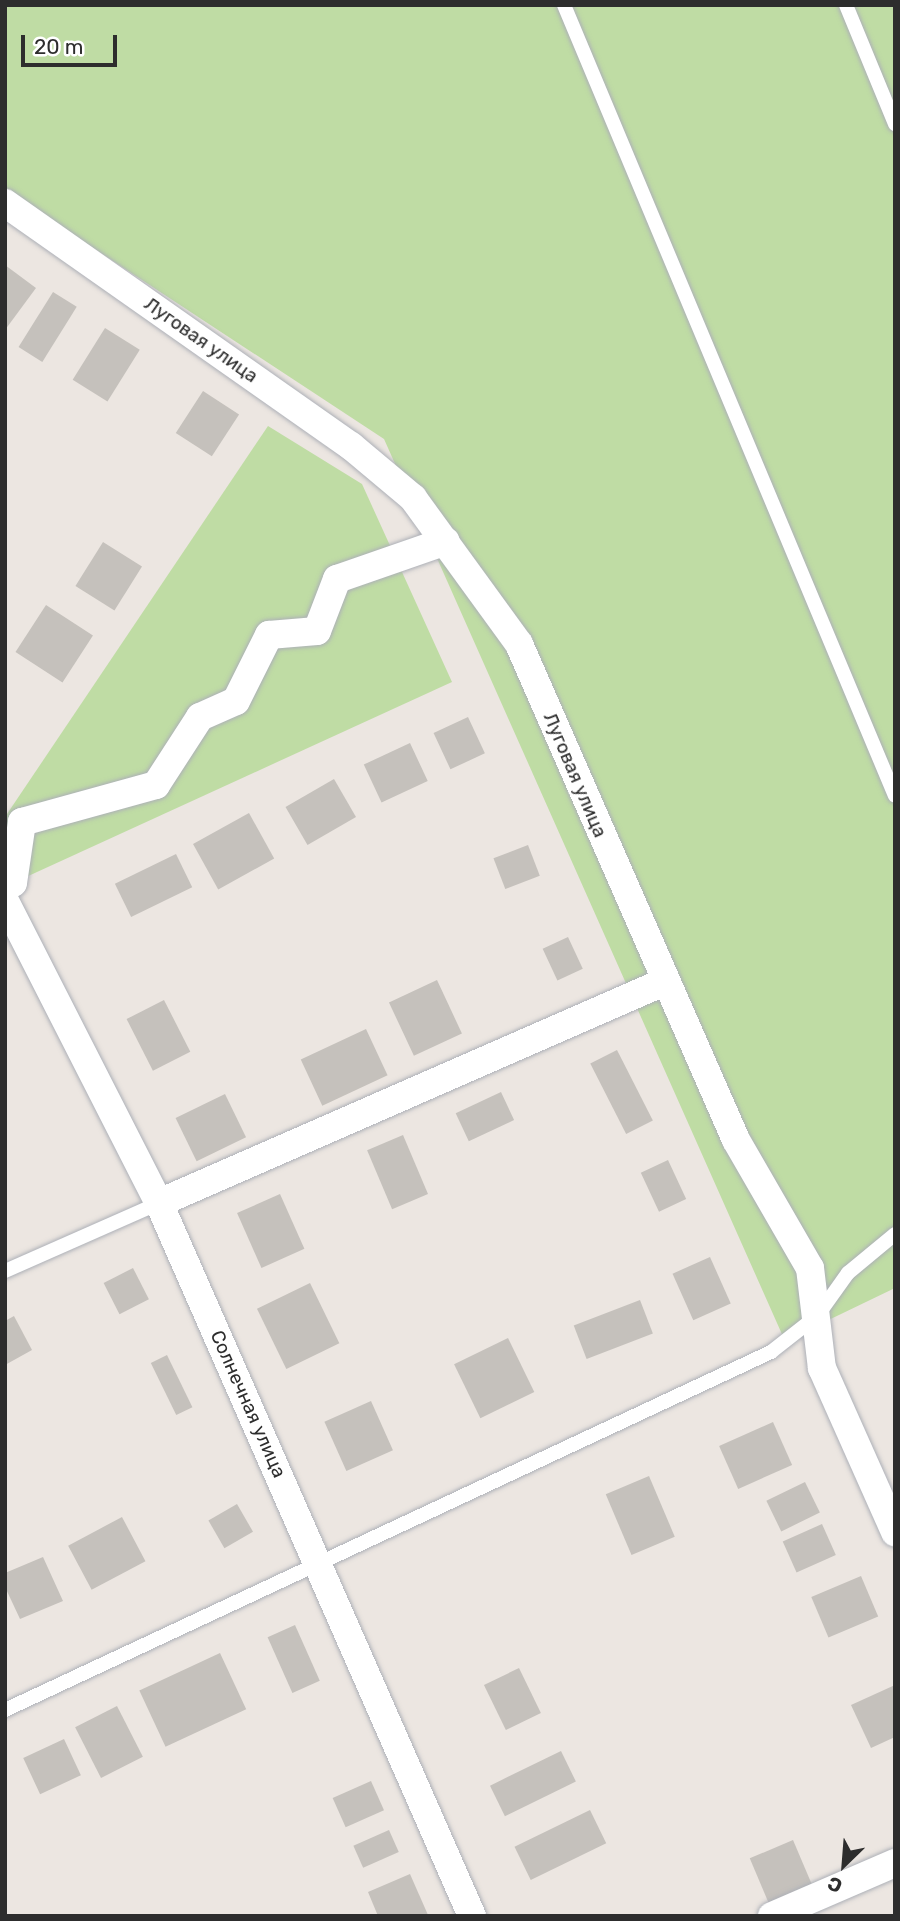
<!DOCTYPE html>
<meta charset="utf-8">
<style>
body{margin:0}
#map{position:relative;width:900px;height:1921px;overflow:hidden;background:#ece6e1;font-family:Rubik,sans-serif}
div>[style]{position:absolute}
.green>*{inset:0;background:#bfdca4}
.building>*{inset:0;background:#c5c1bc;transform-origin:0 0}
.roads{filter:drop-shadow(0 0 2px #adb0b7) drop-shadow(0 0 2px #adb0b7)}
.service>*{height:14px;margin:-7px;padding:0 7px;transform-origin:7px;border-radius:7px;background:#fff}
.minor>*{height:28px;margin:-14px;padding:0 14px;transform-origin:14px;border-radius:14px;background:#fff}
span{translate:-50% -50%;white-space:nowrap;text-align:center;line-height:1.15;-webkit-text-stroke:5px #fff;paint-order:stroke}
.street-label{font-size:19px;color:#2d2d2d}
.frame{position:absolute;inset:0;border:7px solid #2d2d2d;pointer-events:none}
.north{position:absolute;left:809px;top:1830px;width:70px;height:70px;-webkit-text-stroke:5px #fff;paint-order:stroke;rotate:205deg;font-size:19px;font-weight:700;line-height:28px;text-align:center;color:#2d2d2d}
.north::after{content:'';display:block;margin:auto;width:24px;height:32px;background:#2d2d2d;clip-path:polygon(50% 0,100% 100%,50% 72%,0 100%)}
.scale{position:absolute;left:21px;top:35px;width:96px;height:32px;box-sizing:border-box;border:4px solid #2d2d2d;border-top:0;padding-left:9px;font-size:21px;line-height:24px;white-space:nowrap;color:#2d2d2d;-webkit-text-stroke:5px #fff;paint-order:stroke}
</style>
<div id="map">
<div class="green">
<div style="clip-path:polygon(5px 5px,895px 5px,895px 1288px,785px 1341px,384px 439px,5px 190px)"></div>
<div style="clip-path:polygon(268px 426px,362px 484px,452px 682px,13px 883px,5px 877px,5px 817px)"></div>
</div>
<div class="building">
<div style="clip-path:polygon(5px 265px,36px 288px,5px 330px)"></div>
<div style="left:53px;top:292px;width:28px;height:65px;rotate:32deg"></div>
<div style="left:105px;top:328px;width:41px;height:61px;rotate:32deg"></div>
<div style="left:203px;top:391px;width:43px;height:50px;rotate:33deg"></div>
<div style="left:103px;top:542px;width:46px;height:52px;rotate:32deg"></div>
<div style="left:46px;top:605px;width:56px;height:56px;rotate:33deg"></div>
<div style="left:468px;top:717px;width:40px;height:38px;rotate:65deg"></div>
<div style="left:410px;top:743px;width:42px;height:51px;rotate:65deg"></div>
<div style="left:334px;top:779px;width:44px;height:56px;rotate:60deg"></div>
<div style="left:249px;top:813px;width:52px;height:64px;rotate:61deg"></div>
<div style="left:528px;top:845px;width:33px;height:37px;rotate:69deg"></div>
<div style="left:176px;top:854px;width:37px;height:68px;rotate:64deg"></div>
<div style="left:568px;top:937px;width:35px;height:28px;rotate:65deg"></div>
<div style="left:437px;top:980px;width:59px;height:53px;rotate:65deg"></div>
<div style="left:164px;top:1000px;width:58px;height:42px;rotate:63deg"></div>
<div style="left:366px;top:1029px;width:51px;height:72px;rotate:65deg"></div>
<div style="left:617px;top:1050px;width:79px;height:30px;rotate:63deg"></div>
<div style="left:501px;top:1092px;width:31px;height:50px;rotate:65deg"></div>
<div style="left:225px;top:1094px;width:48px;height:55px;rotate:64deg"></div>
<div style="left:403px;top:1135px;width:64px;height:39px;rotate:67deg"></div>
<div style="left:668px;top:1160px;width:43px;height:30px;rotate:65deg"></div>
<div style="left:280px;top:1194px;width:60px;height:47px;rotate:66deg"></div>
<div style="left:710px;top:1257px;width:51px;height:41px;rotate:66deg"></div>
<div style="left:133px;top:1268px;width:35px;height:33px;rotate:63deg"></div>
<div style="left:310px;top:1283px;width:67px;height:59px;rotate:64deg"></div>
<div style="left:640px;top:1300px;width:36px;height:71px;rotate:69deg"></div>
<div style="clip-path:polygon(14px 1316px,32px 1350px,5px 1365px,5px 1321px)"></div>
<div style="left:508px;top:1338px;width:60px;height:60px;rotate:64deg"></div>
<div style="left:167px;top:1355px;width:58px;height:18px;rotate:64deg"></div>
<div style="left:371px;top:1401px;width:54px;height:51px;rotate:66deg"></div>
<div style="left:773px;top:1422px;width:47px;height:59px;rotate:66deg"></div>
<div style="left:649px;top:1476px;width:66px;height:47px;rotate:67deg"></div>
<div style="left:805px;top:1482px;width:34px;height:43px;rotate:64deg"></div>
<div style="left:237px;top:1504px;width:32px;height:33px;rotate:60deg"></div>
<div style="left:122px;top:1517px;width:50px;height:61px;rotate:62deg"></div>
<div style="left:822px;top:1524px;width:34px;height:43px;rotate:66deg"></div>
<div style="clip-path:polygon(43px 1557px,63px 1601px,20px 1619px,5px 1587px,5px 1573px)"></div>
<div style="left:861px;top:1576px;width:44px;height:54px;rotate:67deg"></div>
<div style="left:295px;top:1625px;width:61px;height:30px;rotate:66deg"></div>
<div style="left:220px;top:1653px;width:62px;height:89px;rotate:65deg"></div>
<div style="left:519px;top:1668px;width:50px;height:39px;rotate:64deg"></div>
<div style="clip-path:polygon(895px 1685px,895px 1737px,871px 1748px,851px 1705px)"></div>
<div style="left:117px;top:1706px;width:57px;height:47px;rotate:63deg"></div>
<div style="left:64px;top:1739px;width:40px;height:45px;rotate:65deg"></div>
<div style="left:561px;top:1751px;width:34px;height:79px;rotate:64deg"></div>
<div style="left:371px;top:1781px;width:32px;height:42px;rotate:66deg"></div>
<div style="left:590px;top:1810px;width:37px;height:84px;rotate:64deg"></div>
<div style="left:389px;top:1830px;width:24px;height:39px;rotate:66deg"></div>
<div style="left:793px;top:1840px;width:50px;height:47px;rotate:67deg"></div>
<div style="clip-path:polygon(410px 1874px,428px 1915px,378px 1916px,368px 1892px)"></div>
</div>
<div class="roads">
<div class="service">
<div style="left:564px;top:5px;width:857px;rotate:67.29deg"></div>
<div style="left:846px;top:5px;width:129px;rotate:67.6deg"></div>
<div style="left:5px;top:1271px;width:168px;rotate:-23.8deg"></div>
<div style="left:5px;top:1710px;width:846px;rotate:-25.05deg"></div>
<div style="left:771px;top:1352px;width:60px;rotate:-38.2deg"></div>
<div style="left:818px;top:1315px;width:52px;rotate:-54.5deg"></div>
<div style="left:848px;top:1273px;width:61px;rotate:-39.7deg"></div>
</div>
<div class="minor">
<div style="left:5px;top:203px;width:423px;rotate:35.1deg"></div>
<div style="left:351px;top:446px;width:81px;rotate:40deg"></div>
<div style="left:413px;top:498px;width:180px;rotate:54deg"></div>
<div style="left:519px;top:644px;width:541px;rotate:66.37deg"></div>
<div style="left:736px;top:1140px;width:148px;rotate:60deg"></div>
<div style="left:810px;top:1268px;width:101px;rotate:83.2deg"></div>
<div style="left:822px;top:1368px;width:180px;rotate:66deg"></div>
<div style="left:5px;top:881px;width:8px;rotate:14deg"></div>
<div style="left:13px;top:883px;width:62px;rotate:-81.6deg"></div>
<div style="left:22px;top:822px;width:139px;rotate:-15.4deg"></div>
<div style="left:156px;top:785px;width:81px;rotate:-57.1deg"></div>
<div style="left:200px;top:717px;width:39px;rotate:-24deg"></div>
<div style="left:236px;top:701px;width:74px;rotate:-63.4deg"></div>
<div style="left:269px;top:635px;width:48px;rotate:-4.8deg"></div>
<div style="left:317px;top:631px;width:56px;rotate:-69deg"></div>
<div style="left:337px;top:579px;width:115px;rotate:-19.2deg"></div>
<div style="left:5px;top:901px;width:339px;rotate:63deg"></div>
<div style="left:159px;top:1203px;width:779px;rotate:66.3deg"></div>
<div style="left:159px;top:1203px;width:551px;rotate:-23.64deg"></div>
<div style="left:772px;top:1916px;width:134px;rotate:-23.3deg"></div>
</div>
</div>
<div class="street-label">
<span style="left:201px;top:340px;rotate:35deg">Луговая улица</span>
<span style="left:575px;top:775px;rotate:67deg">Луговая улица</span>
<span style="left:248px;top:1404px;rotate:66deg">Солнечная улица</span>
</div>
<div class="frame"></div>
<div class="north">С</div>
<div class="scale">20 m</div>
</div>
